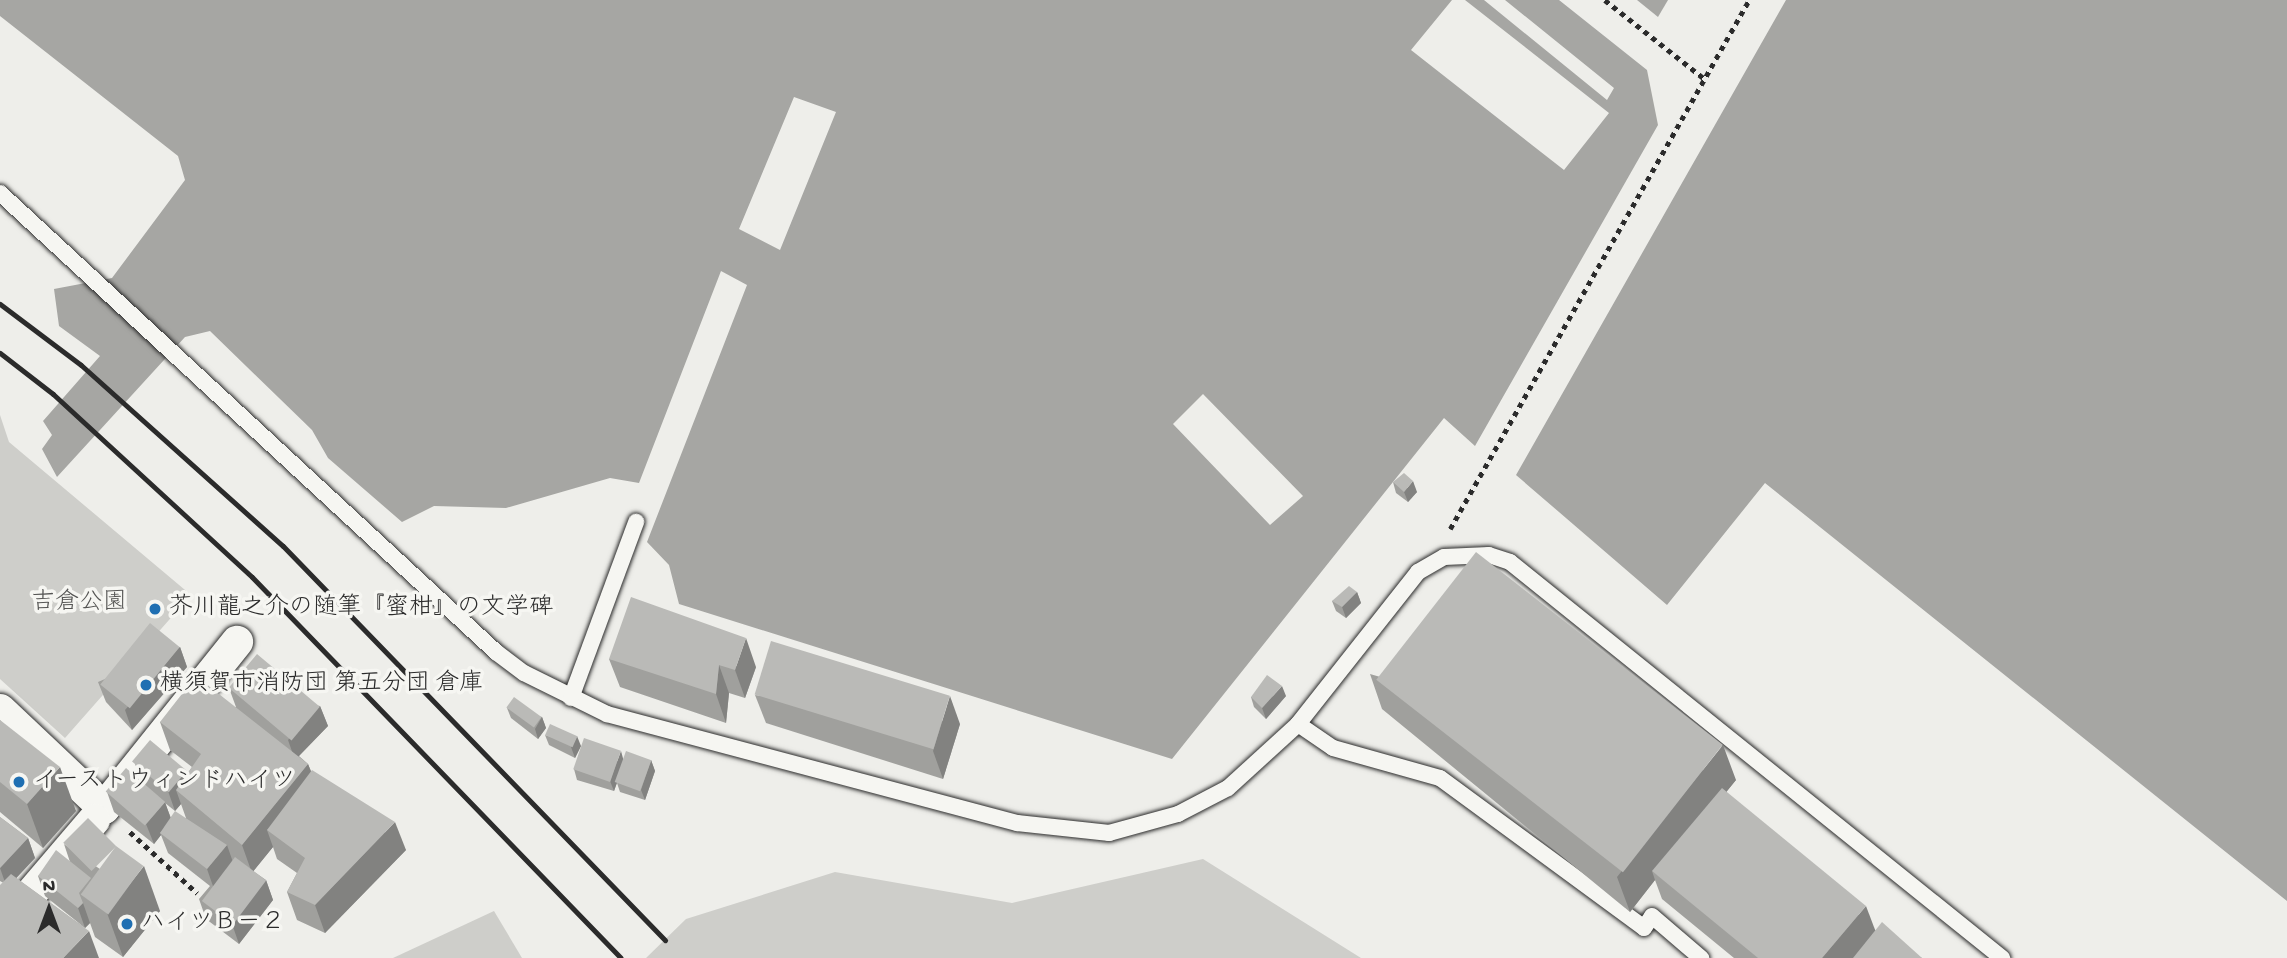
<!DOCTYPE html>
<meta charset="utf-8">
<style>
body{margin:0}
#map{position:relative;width:2287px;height:958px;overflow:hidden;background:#eeeeea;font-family:"Gochi Hand","Klee One",sans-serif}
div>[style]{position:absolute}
.green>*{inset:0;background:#cececa}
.water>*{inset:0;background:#a6a6a3}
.path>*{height:4.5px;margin-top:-2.25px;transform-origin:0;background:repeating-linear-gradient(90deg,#2b2b2b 0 5px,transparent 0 10px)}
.roads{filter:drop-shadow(0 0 2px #2b2b2b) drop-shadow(0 0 2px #2b2b2b)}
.service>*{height:16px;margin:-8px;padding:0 8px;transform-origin:8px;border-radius:8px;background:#f6f6f2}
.minor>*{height:32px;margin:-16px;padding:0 16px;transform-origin:16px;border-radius:16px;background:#f6f6f2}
.rail>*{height:5px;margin:-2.5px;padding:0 2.5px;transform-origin:2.5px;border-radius:2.5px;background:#2b2b2b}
.wall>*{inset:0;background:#a0a09d}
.shaded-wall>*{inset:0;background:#828280}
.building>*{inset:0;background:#babab7;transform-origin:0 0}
.dots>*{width:19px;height:19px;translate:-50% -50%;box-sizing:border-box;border:4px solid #f6f6f2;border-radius:50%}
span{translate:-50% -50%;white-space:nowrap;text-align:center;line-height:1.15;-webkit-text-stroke:7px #f6f6f2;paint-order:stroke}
.park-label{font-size:24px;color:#545453}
.poi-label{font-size:24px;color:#2b2b2b}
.left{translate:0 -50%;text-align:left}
.north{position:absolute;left:14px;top:874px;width:70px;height:70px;-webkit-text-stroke:5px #f6f6f2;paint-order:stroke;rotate:0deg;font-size:19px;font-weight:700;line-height:28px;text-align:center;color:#2b2b2b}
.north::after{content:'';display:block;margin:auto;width:24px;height:32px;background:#2b2b2b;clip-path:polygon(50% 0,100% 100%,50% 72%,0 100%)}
</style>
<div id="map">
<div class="green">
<div style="clip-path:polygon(0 415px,9px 442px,191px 595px,65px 738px,0 679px)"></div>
<div style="clip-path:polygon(1203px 859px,1361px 958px,646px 958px,686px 919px,835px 872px,1012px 903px)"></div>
<div style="clip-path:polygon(494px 911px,522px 958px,393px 958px)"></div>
</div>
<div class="water">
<div style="clip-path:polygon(evenodd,0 0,1452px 0,1411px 50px,1564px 170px,1609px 113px,1465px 0,1484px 0,1607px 100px,1614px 88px,1505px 0,1559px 0,1647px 70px,1658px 125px,1475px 446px,1444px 418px,1172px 759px,679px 604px,669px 565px,647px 542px,747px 285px,721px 271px,639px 483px,610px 478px,506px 508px,434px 506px,402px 522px,328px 458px,312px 430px,210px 331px,185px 337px,57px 477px,42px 449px,52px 435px,43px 421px,100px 356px,59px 326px,54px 289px,112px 278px,185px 180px,178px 156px,0 16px,0 0,794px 97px,836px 112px,780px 250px,739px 229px,794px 97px,0 0,1203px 394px,1303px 496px,1270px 525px,1173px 424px,1203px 394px)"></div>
<div style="clip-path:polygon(1637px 0,1668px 0,1658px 17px)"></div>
<div style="clip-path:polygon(1786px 0,2287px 0,2287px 901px,1765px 483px,1667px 605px,1516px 475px)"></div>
</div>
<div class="path">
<div style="left:1605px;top:0;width:129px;rotate:38.4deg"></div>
<div style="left:1450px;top:529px;width:608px;rotate:-60.52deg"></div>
<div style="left:130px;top:832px;width:91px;rotate:42.3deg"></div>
</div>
<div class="roads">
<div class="service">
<div style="left:0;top:193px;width:676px;rotate:42.78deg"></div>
<div style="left:496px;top:652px;width:35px;rotate:37deg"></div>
<div style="left:524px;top:673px;width:93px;rotate:26.3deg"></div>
<div style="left:607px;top:714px;width:424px;rotate:14.9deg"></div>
<div style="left:1017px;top:823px;width:93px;rotate:6.2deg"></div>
<div style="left:1109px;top:833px;width:72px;rotate:-15.4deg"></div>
<div style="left:1178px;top:814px;width:56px;rotate:-27.5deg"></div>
<div style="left:1228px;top:788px;width:95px;rotate:-42.4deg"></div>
<div style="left:1298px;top:724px;width:194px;rotate:-51.7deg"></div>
<div style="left:1418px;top:572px;width:30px;rotate:-30deg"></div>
<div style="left:1444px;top:557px;width:45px;rotate:-2.5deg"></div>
<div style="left:1489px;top:555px;width:22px;rotate:18deg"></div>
<div style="left:1510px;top:562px;width:632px;rotate:38.83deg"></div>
<div style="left:571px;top:698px;width:188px;rotate:-69.7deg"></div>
<div style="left:1298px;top:724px;width:42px;rotate:34.4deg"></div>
<div style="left:1333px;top:748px;width:111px;rotate:15.7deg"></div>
<div style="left:1440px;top:778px;width:253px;rotate:36.3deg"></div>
<div style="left:1644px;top:928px;width:14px;rotate:-56deg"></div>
<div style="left:1652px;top:916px;width:65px;rotate:40.6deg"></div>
</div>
<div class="minor">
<div style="left:0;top:710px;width:143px;rotate:43.3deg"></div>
<div style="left:104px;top:808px;width:213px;rotate:-51.3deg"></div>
<div style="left:0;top:930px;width:145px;rotate:-49.5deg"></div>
</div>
</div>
<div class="rail">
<div style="left:0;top:304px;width:101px;rotate:37deg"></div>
<div style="left:81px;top:365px;width:271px;rotate:41.9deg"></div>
<div style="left:283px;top:546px;width:549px;rotate:45.89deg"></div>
<div style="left:0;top:353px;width:67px;rotate:37.7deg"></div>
<div style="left:53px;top:394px;width:270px;rotate:42.6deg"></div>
<div style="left:252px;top:577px;width:530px;rotate:45.92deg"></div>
</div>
<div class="wall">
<div style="clip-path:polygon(1393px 482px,1417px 492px,1408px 502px,1396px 493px)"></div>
<div style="clip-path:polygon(1357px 592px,1361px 603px,1346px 618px,1336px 611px,1332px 601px)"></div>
<div style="clip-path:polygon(180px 647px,187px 667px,132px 730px,106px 702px,98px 682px)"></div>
<div style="clip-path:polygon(609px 659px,756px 667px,745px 698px,729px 693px,726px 723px,620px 687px)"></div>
<div style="clip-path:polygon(1370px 674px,1736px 780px,1726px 792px,1875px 930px,1922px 958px,1734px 958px,1662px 899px,1655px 880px,1630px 912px,1382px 709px)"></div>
<div style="clip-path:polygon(evenodd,229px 688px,320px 706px,328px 726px,299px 756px,308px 764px,311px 771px,406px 850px,325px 933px,297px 920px,287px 892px,297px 873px,277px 859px,273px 847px,253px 871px,266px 880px,273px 900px,239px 944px,206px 919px,199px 899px,210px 886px,168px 853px,161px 835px,154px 844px,114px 812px,107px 792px,142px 781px,135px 764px,188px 773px,192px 767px,170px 750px,160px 722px,236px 707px,229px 688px,165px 803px,175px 811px,181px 804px,186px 818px,171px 818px,165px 803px)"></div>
<div style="clip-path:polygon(755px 695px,960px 724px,943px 779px,766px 723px)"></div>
<div style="clip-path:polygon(1286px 696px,1266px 719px,1254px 707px,1251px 697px)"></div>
<div style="clip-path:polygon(507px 708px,542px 717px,546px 728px,538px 739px,511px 718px)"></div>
<div style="clip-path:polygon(0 720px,76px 811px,43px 848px,0 812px)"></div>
<div style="clip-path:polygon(545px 735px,581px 746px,575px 758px,549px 745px)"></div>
<div style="clip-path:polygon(624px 760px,651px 760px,655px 771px,645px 800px,620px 792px,617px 783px,614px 791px,577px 780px,574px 769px)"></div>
<div style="clip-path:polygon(0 817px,28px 838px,35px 858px,16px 878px,85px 928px,45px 896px,38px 876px,70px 862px,64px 844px,160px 911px,123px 957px,95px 937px,90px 923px,85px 928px,0 881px)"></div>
</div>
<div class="shaded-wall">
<div style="clip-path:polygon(1413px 481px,1417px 492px,1408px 502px,1404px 492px)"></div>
<div style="clip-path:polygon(1357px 592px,1361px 603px,1346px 618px,1342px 607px)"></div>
<div style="clip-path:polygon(746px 638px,756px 667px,745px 698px,735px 670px)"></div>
<div style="clip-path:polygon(180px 647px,187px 667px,132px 730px,125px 710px)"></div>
<div style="clip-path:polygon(719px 665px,729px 693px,726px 723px,716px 694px)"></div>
<div style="clip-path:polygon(1282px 686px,1286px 696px,1266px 719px,1262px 708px)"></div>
<div style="clip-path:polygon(950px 696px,960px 724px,943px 779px,933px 751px)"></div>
<div style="clip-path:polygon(320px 706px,328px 726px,295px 760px,288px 740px)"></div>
<div style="clip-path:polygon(542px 717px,546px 728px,538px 739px,535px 729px)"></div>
<div style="clip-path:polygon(577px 736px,581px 746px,575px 758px,571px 747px)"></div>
<div style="clip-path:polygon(1723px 745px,1736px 780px,1659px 876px,1652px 871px,1655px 880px,1630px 912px,1617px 877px)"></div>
<div style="clip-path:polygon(621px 751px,624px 762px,614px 791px,610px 781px)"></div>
<div style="clip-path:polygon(651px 760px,655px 771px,645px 800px,641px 790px)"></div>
<div style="clip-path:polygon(308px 764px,319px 792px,267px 830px,273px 847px,252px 873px,242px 845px)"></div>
<div style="clip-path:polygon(60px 767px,76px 811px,43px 848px,27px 804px)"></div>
<div style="clip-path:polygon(187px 771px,194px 791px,176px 790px,181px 804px,175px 811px,168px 791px)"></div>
<div style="clip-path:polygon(165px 802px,172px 822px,160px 833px,161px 835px,154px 844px,146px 824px)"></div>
<div style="clip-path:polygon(395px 822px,406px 850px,325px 933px,315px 905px)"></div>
<div style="clip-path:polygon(28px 838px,35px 858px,7px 888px,0 868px)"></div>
<div style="clip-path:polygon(227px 845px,234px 865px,214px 889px,207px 869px)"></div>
<div style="clip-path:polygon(144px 866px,160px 911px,123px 957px,107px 913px)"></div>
<div style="clip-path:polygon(266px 880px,273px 900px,239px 944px,232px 924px)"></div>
<div style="clip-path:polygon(83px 903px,90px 923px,85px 928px,78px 908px)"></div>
<div style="clip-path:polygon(1866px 906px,1877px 935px,1857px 958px,1822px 958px)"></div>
<div style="clip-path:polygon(89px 931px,99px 958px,63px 958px)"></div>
</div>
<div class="building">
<div style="clip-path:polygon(1404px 473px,1413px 481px,1404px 492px,1393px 482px)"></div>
<div style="left:1476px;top:552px;width:313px;height:162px;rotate:38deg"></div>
<div style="clip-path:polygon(1349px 586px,1357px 592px,1342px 607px,1332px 601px)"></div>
<div style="clip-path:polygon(631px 597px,746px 638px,735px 670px,719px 665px,716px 694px,609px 659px)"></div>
<div style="left:150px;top:623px;width:38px;height:79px;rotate:39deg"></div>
<div style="left:771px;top:641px;width:187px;height:56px;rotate:17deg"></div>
<div style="left:257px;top:654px;width:82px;height:44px;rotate:40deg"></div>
<div style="clip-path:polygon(1267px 675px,1282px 686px,1262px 708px,1251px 697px)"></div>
<div style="clip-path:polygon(196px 676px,308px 764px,242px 845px,176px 790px,201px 754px,160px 722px)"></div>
<div style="left:514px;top:697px;width:34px;height:13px;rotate:36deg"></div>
<div style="clip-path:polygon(0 720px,60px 767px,27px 804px,0 782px)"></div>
<div style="left:550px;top:724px;width:30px;height:12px;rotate:24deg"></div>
<div style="left:584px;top:738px;width:39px;height:33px;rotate:19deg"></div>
<div style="left:150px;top:740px;width:48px;height:28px;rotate:40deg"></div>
<div style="left:626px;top:751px;width:27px;height:33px;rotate:20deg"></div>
<div style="left:126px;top:768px;width:52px;height:31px;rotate:41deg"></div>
<div style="clip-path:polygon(312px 770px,395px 822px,315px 905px,287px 892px,305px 858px,267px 830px)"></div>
<div style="clip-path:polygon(1722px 788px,1866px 906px,1822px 958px,1758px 958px,1652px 871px)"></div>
<div style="clip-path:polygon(175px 811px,227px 845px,207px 869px,160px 833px)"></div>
<div style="clip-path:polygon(0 817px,28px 838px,0 868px)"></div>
<div style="left:88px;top:818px;width:40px;height:35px;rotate:45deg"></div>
<div style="left:116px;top:846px;width:34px;height:60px;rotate:36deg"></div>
<div style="clip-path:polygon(56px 850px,91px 878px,79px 893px,83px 903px,78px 908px,38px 876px)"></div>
<div style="left:235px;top:857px;width:39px;height:55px;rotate:37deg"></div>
<div style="clip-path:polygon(11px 874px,89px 931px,63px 958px,0 958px,0 885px)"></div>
<div style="clip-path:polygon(1882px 922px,1922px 958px,1853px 958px)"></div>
</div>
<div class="dots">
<div style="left:155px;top:609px;background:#1f6fb2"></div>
<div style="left:146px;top:685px;background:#1f6fb2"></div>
<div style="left:19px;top:782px;background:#1f6fb2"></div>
<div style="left:127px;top:924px;background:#1f6fb2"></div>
</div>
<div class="park-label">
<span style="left:79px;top:604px">吉倉公園</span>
</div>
<div class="poi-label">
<span class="left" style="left:169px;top:609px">芥川龍之介の随筆『蜜柑』の文学碑</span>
<span class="left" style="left:160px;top:685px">横須賀市消防団 第五分団 倉庫</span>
<span class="left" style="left:33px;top:782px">イーストウィンドハイツ</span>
<span class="left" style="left:141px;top:924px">ハイツＢ－２</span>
</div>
<div class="north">N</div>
</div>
